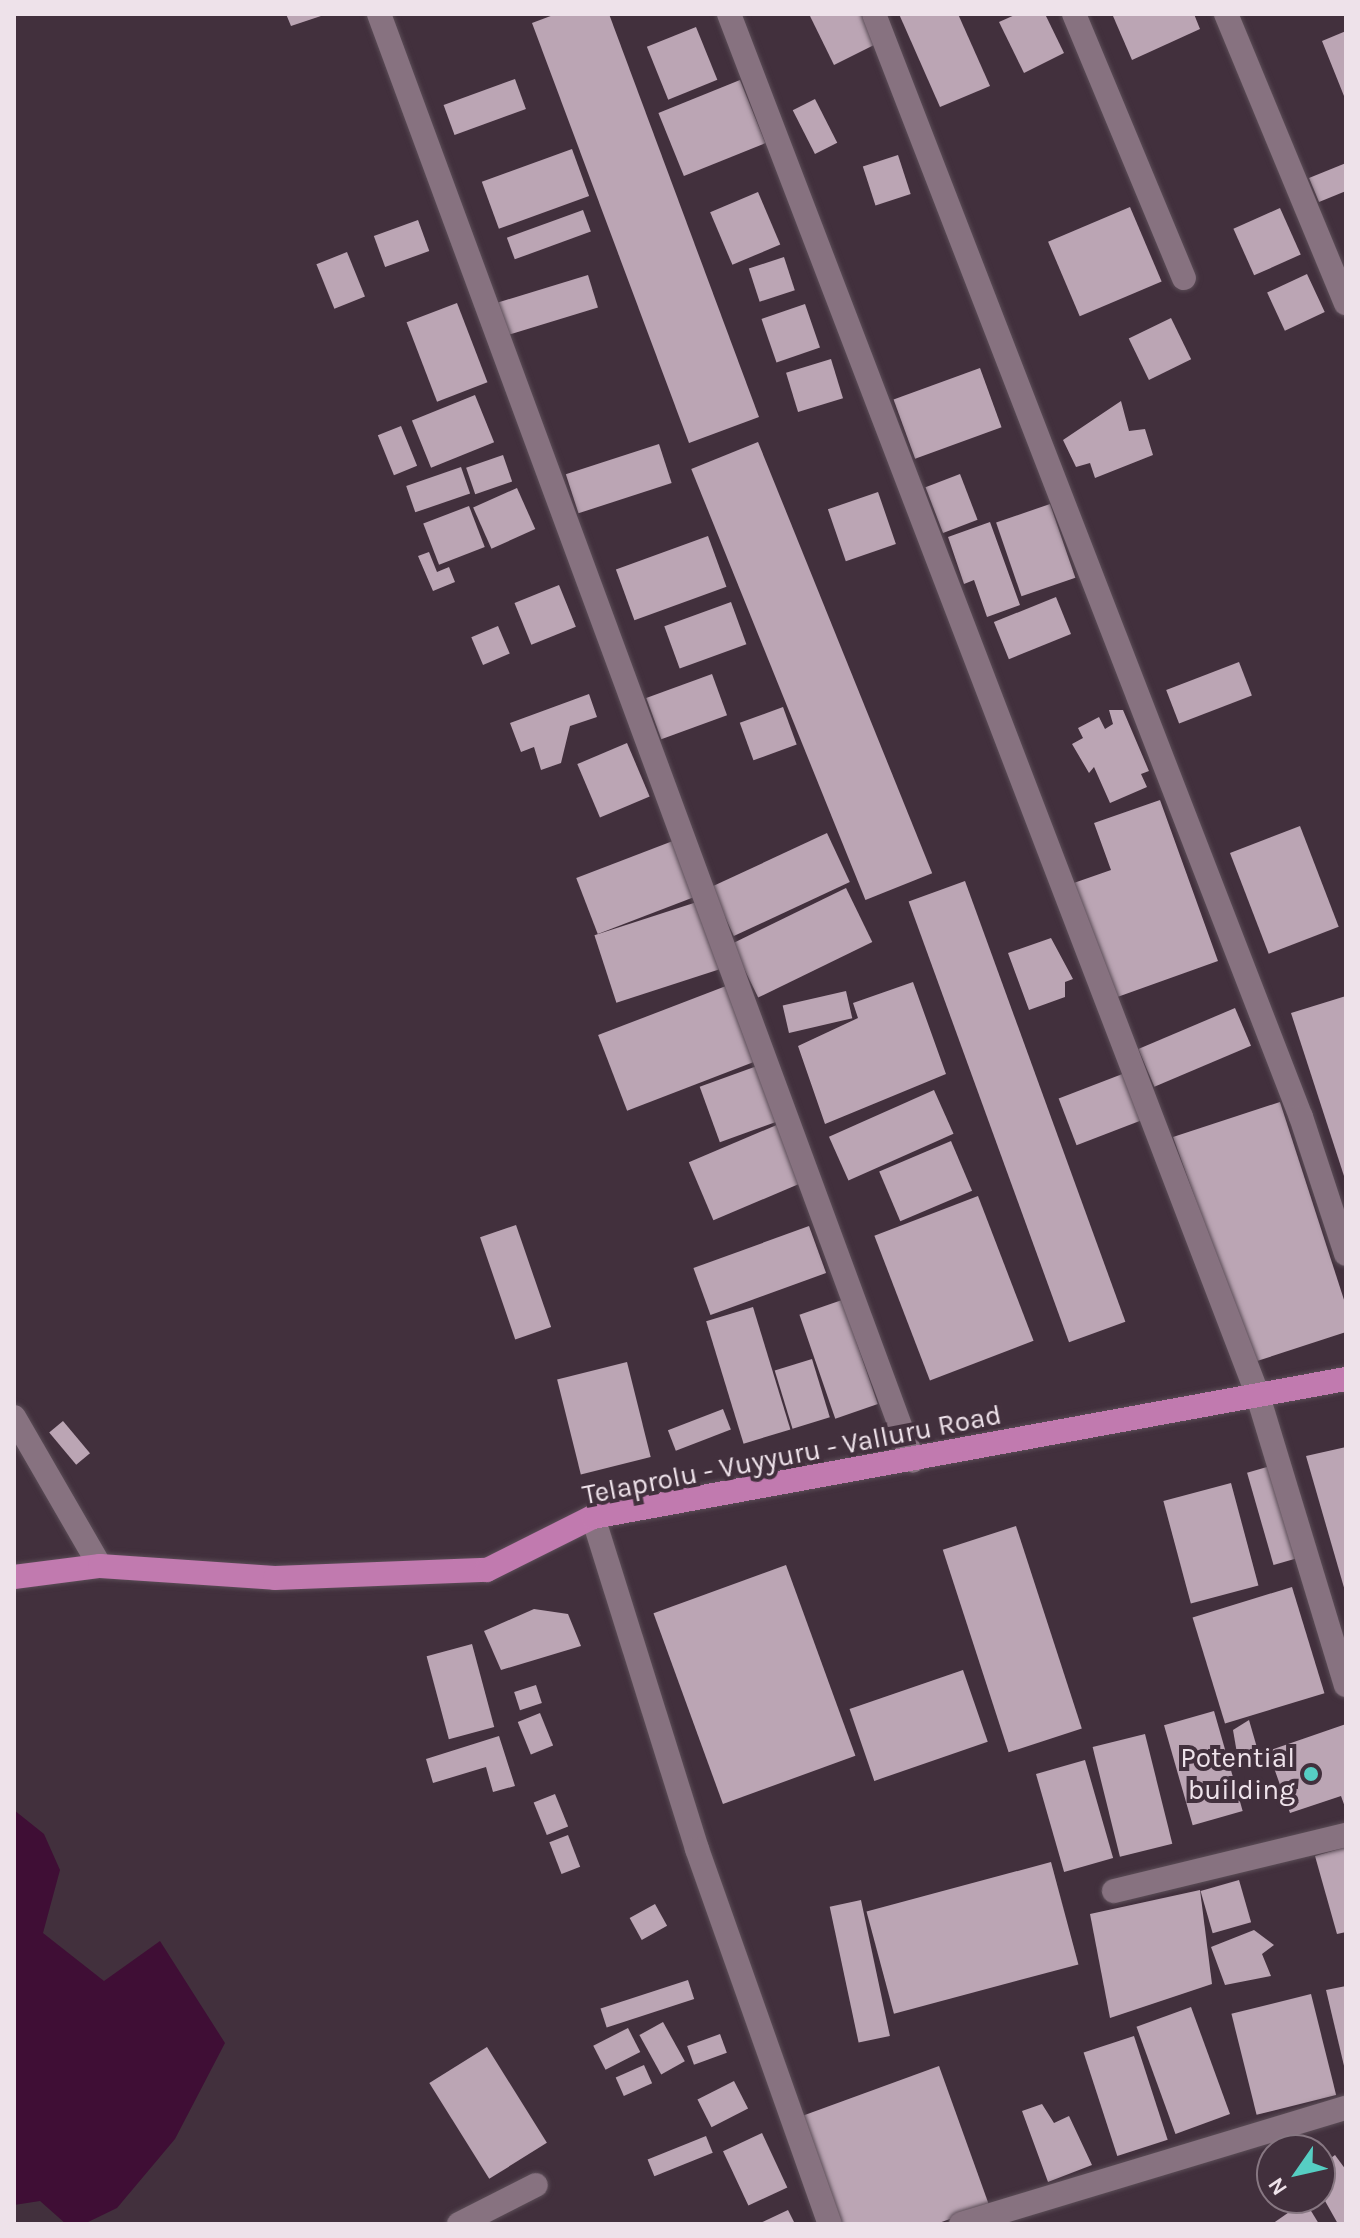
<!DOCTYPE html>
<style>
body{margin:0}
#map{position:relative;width:1360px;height:2238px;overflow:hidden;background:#42303d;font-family:Karla,sans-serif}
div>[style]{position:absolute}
.water>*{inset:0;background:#3f0e35}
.building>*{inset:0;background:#bba5b4;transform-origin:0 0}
.roads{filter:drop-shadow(0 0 2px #5b4d57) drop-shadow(0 0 2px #5b4d57)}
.street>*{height:24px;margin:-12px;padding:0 12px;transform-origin:12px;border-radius:12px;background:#877280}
.primary>*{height:24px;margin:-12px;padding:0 12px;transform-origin:12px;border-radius:12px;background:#c17aaf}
.dots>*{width:22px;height:22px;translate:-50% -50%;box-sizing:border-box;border:4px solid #42303d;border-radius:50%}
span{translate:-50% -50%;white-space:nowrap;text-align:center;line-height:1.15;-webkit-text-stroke:8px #42303d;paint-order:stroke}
.street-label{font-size:28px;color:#eee2ea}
.poi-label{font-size:28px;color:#eee2ea}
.right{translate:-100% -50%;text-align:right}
.frame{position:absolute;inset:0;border:16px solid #eee2ea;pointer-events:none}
.north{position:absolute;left:1256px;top:2134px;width:80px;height:80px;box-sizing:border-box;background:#42303d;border:2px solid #877782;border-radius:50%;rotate:236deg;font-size:22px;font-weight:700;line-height:32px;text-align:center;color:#eee2ea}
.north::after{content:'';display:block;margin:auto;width:28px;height:36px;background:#56cec3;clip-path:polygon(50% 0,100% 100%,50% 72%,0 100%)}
</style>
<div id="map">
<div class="water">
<div style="clip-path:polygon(14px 1810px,44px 1834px,60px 1870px,43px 1933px,104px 1981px,160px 1941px,225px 2043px,175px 2139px,117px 2208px,84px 2224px,66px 2224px,40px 2201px,14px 2205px)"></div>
</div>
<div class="building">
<div style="clip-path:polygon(286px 14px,324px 14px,324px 15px,291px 26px)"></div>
<div style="clip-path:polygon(556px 14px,609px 14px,759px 417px,689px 443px,532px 23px)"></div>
<div style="clip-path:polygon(809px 14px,861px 14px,876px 44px,834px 65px)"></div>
<div style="clip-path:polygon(899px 14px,958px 14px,990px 86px,940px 107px)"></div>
<div style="clip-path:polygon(1017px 14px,1045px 14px,1064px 53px,1024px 73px,999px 22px)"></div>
<div style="clip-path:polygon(1194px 14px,1200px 29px,1132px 60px,1113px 16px)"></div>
<div style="left:696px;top:27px;width:57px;height:53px;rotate:68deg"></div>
<div style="clip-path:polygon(1346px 31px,1346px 101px,1322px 41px)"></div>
<div style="left:515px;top:79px;width:32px;height:76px;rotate:70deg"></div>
<div style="left:740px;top:80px;width:68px;height:88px;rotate:68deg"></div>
<div style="left:815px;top:99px;width:49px;height:25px;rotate:63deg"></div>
<div style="left:572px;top:149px;width:50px;height:96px;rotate:70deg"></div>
<div style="left:898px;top:155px;width:41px;height:37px;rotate:72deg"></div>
<div style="clip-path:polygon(1346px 163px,1346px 191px,1319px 202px,1309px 178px)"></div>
<div style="left:758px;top:192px;width:57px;height:52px;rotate:67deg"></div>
<div style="left:1130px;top:207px;width:81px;height:89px;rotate:67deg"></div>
<div style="left:1280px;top:208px;width:51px;height:51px;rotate:66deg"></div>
<div style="left:583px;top:210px;width:23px;height:81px;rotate:70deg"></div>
<div style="left:418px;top:220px;width:33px;height:47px;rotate:70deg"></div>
<div style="left:347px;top:252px;width:48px;height:33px;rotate:68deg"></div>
<div style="left:784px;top:257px;width:35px;height:37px;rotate:72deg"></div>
<div style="left:1307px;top:274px;width:42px;height:44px;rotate:65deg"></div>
<div style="left:588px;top:275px;width:34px;height:95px;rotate:73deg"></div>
<div style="left:457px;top:303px;width:85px;height:54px;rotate:69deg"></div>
<div style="left:805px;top:304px;width:46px;height:46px;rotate:71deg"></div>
<div style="left:1171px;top:318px;width:46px;height:47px;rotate:64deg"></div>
<div style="left:831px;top:359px;width:41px;height:47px;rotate:73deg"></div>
<div style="left:980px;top:368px;width:63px;height:92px;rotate:70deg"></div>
<div style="left:475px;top:395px;width:51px;height:68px;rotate:68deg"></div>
<div style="clip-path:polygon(1121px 401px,1129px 431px,1145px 429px,1153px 455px,1095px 478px,1090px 463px,1076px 467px,1063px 440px)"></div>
<div style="left:401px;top:426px;width:43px;height:25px;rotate:68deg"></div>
<div style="left:758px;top:442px;width:465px;height:72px;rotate:68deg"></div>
<div style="left:659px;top:444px;width:41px;height:98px;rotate:72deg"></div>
<div style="left:503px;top:455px;width:28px;height:39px;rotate:71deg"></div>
<div style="left:461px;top:467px;width:28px;height:58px;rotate:71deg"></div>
<div style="left:960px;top:474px;width:49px;height:37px;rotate:69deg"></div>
<div style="left:517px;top:488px;width:45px;height:48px;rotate:66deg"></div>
<div style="left:878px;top:492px;width:55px;height:53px;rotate:71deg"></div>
<div style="left:1050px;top:504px;width:78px;height:57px;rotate:71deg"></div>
<div style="left:469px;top:506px;width:44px;height:49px;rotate:69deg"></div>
<div style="clip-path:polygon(990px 522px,1020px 605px,987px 617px,974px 580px,964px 584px,948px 537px)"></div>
<div style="left:708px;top:536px;width:54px;height:98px;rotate:70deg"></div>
<div style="clip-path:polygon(429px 552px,437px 572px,449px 567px,455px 582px,433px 591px,418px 556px)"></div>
<div style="left:559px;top:585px;width:45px;height:48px;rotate:68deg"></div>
<div style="left:1056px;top:597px;width:40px;height:67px;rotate:68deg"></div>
<div style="left:731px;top:602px;width:45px;height:71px;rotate:70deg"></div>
<div style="left:498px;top:626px;width:30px;height:29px;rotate:67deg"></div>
<div style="left:1239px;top:662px;width:36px;height:78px;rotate:69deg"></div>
<div style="left:712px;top:674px;width:44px;height:70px;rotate:70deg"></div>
<div style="clip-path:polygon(589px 694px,597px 717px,570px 726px,561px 763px,541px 770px,534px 747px,521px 752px,510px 723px)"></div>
<div style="left:783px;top:707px;width:40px;height:46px;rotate:70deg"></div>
<div style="clip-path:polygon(1109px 710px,1123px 710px,1149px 771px,1141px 774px,1147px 787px,1110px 803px,1094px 767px,1089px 773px,1072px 744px,1083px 738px,1078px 728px,1099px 717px,1105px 729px,1113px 724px)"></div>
<div style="left:627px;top:743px;width:58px;height:54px;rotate:67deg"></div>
<div style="clip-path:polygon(1160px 800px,1218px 961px,1109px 1000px,1068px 885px,1111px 870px,1094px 823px)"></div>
<div style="left:1300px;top:826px;width:108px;height:75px;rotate:69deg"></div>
<div style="left:827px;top:833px;width:54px;height:128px;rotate:65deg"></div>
<div style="left:678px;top:839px;width:60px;height:109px;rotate:69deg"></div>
<div style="left:965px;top:881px;width:469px;height:60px;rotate:70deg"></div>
<div style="left:846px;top:888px;width:60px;height:127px;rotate:64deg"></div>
<div style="left:700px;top:901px;width:71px;height:111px;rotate:72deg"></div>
<div style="clip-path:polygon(1051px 938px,1073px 979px,1065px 982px,1065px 997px,1029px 1010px,1008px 953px)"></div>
<div style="clip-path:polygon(913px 982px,946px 1074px,825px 1124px,798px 1046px,858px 1018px,853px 1003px)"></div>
<div style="left:726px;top:986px;width:81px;height:137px;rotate:69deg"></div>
<div style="left:846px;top:991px;width:28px;height:65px;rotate:77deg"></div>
<div style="clip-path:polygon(1346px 996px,1346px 1179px,1345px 1179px,1291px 1013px)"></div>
<div style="left:1235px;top:1008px;width:41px;height:105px;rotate:67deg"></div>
<div style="left:757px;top:1066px;width:59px;height:61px;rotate:70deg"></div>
<div style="left:1138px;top:1068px;width:50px;height:85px;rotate:69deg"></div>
<div style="left:934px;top:1090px;width:48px;height:115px;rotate:66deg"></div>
<div style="clip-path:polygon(1280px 1102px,1346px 1306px,1346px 1332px,1254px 1362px,1173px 1137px)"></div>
<div style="left:779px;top:1124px;width:63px;height:98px;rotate:67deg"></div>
<div style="left:951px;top:1141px;width:54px;height:78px;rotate:67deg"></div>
<div style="left:978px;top:1196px;width:155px;height:111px;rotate:69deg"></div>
<div style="left:516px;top:1225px;width:108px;height:38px;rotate:71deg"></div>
<div style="left:809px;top:1226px;width:50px;height:123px;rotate:70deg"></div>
<div style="left:842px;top:1300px;width:110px;height:45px;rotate:71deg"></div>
<div style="left:753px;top:1307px;width:128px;height:49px;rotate:73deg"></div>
<div style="left:812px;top:1359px;width:61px;height:39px;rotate:73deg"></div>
<div style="left:627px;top:1362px;width:98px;height:72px;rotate:76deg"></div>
<div style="left:723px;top:1409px;width:22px;height:59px;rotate:69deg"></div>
<div style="left:63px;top:1421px;width:42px;height:18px;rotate:50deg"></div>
<div style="clip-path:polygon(1346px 1447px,1346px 1591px,1345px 1591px,1306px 1456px)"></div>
<div style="left:1274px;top:1465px;width:96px;height:28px;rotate:74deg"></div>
<div style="left:1231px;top:1483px;width:106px;height:70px;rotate:75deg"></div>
<div style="left:1016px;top:1526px;width:213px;height:77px;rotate:72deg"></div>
<div style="left:786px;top:1565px;width:203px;height:141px;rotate:70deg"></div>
<div style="left:1292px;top:1587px;width:111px;height:104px;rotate:73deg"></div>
<div style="clip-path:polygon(534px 1609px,568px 1614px,581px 1646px,501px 1670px,484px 1631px)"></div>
<div style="left:472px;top:1644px;width:86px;height:47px;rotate:75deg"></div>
<div style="left:963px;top:1670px;width:76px;height:120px;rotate:71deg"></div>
<div style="left:536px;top:1685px;width:19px;height:23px;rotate:72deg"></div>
<div style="left:1214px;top:1711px;width:104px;height:52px;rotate:74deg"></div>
<div style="left:540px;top:1713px;width:35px;height:24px;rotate:68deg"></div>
<div style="clip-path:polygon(1249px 1720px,1262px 1765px,1240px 1771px,1233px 1730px)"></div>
<div style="clip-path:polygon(1346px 1724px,1346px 1810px,1341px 1796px,1290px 1813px,1268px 1751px)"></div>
<div style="left:1145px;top:1734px;width:113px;height:54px;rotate:76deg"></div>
<div style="clip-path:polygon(499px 1736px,515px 1786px,493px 1792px,486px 1767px,433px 1783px,426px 1759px)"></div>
<div style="left:1085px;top:1760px;width:102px;height:51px;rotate:74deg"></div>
<div style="left:555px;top:1794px;width:35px;height:23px;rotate:68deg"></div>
<div style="left:568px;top:1835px;width:34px;height:20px;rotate:69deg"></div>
<div style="clip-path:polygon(1346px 1847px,1346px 1932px,1337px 1934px,1315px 1856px)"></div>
<div style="left:1051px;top:1862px;width:106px;height:191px;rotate:75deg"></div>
<div style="left:1239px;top:1880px;width:44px;height:40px;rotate:74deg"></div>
<div style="clip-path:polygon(1200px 1890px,1212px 1984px,1110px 2018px,1090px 1914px)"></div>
<div style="left:861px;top:1900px;width:139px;height:32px;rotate:78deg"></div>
<div style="left:655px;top:1904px;width:25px;height:29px;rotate:61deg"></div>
<div style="clip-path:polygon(1254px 1930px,1274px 1945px,1262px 1954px,1271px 1976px,1225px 1985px,1211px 1947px)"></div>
<div style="left:688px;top:1980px;width:20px;height:92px;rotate:72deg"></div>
<div style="clip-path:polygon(1346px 1986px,1346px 2070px,1345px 2070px,1326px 1990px)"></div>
<div style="left:1311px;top:1994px;width:104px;height:82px;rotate:76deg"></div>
<div style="left:1191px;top:2007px;width:114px;height:58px;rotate:70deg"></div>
<div style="left:663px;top:2022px;width:45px;height:27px;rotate:61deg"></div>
<div style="left:628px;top:2028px;width:27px;height:39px;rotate:63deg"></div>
<div style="left:720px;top:2034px;width:20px;height:35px;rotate:70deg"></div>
<div style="left:1134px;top:2036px;width:109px;height:53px;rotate:72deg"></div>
<div style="left:487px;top:2047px;width:113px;height:68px;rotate:58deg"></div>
<div style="left:644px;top:2065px;width:20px;height:31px;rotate:66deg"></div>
<div style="clip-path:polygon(939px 2066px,989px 2205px,936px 2224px,841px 2224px,802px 2116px)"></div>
<div style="left:734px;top:2081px;width:31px;height:41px;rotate:63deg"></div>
<div style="clip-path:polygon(1042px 2104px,1054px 2123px,1069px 2116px,1092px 2165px,1048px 2182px,1022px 2111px)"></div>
<div style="left:762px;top:2133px;width:60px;height:43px;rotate:65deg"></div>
<div style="left:706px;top:2136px;width:18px;height:63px;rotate:68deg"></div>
<div style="clip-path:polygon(1335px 2155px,1346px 2170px,1346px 2224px,1338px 2224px,1320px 2192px,1320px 2166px)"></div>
<div style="clip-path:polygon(1305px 2201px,1319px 2224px,1272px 2224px)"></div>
<div style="clip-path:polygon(788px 2210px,795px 2224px,758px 2224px)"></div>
</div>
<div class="roads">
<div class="street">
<div style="left:379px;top:14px;width:1542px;rotate:69.74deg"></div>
<div style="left:729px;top:14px;width:1480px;rotate:69.05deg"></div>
<div style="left:1258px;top:1396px;width:302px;rotate:73.1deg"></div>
<div style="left:874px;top:14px;width:1183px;rotate:68.84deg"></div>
<div style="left:1301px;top:1117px;width:144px;rotate:71.8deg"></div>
<div style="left:1074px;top:14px;width:286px;rotate:67.4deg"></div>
<div style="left:1226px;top:14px;width:313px;rotate:67.5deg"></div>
<div style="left:14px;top:1417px;width:172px;rotate:60deg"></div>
<div style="left:593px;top:1517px;width:348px;rotate:72.6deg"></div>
<div style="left:697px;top:1849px;width:398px;rotate:70.5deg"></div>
<div style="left:1114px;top:1891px;width:239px;rotate:-13.6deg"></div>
<div style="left:459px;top:2224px;width:86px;rotate:-26.9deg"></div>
<div style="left:961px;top:2224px;width:402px;rotate:-16.8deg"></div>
</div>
<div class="primary">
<div style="left:14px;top:1577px;width:87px;rotate:-7.3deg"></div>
<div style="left:100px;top:1566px;width:175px;rotate:3.9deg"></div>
<div style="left:275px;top:1578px;width:212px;rotate:-2.2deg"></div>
<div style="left:487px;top:1570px;width:119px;rotate:-26.6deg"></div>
<div style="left:593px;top:1517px;width:766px;rotate:-10.39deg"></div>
</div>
</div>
<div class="dots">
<div style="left:1311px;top:1774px;background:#56cec3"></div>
</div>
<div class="street-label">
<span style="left:792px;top:1455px;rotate:-11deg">Telaprolu - Vuyyuru - Valluru Road</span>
</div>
<div class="poi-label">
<span class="right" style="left:1295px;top:1774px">Potential<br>building</span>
</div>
<div class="frame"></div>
<div class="north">N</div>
</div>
